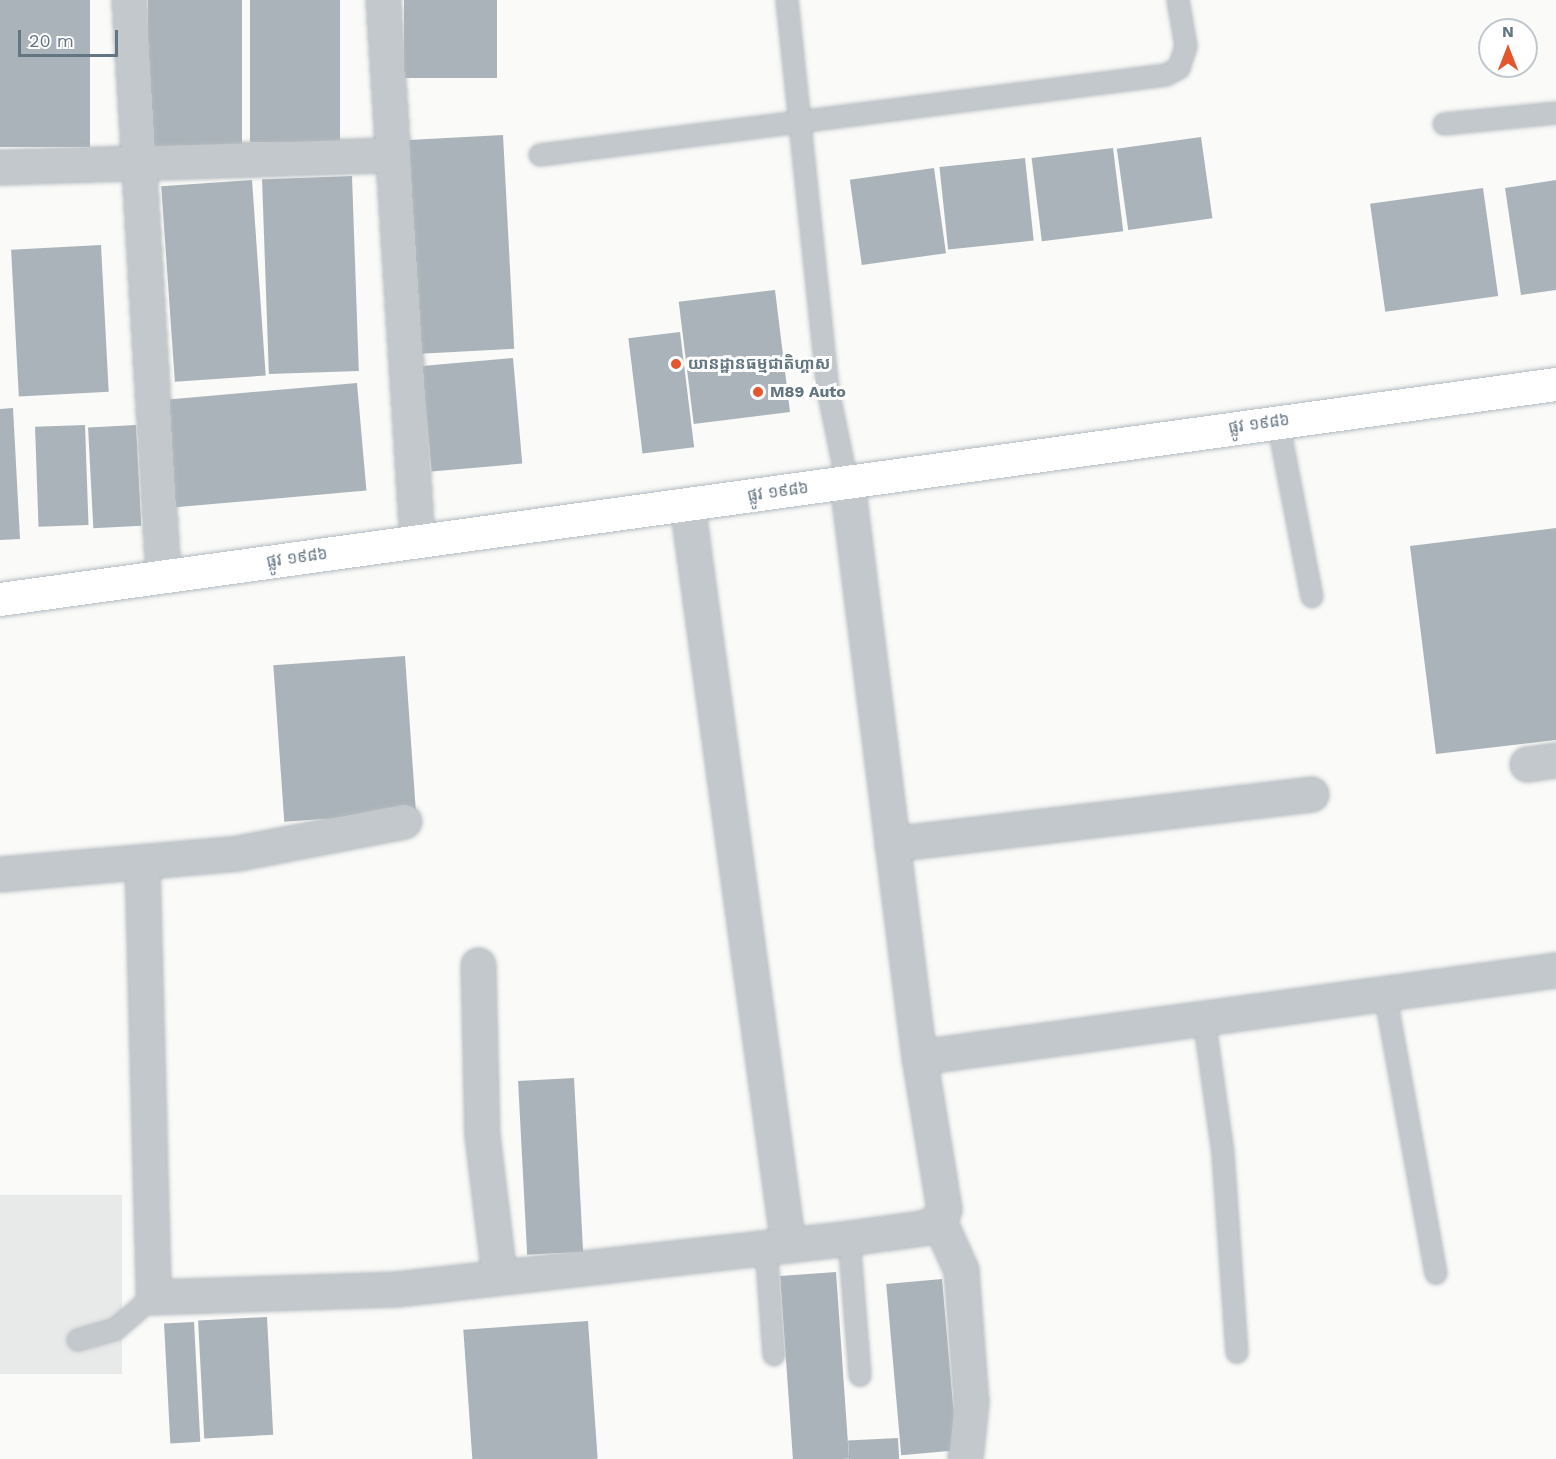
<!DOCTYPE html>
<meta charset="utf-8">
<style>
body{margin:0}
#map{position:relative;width:1556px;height:1459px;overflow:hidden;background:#fafaf8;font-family:"Work Sans","Noto Sans Khmer",sans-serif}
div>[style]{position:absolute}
.built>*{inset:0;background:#e8e9e9;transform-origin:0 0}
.building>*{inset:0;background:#aab3b9;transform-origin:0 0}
.roads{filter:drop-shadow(0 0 2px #b3babf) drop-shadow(0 0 2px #b3babf)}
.service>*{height:20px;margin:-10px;padding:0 10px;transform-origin:10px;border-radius:10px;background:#c3c8cc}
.minor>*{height:33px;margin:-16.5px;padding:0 16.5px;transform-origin:16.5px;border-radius:16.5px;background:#c3c8cc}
.secondary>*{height:33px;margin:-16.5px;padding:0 16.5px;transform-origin:16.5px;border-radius:16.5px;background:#fff}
.dots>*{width:16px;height:16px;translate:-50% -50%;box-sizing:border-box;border:3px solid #fff;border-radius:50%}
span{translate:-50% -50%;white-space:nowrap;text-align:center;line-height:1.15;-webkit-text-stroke:6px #fff;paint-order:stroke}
.poi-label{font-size:16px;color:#657683;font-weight:700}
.left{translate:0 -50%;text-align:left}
.street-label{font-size:16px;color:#657683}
.north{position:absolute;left:1478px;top:18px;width:60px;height:60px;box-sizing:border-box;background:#fff;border:2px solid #c1c8cd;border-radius:50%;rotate:0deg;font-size:16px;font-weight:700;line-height:24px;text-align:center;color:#657683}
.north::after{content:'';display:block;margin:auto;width:21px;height:27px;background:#e4572e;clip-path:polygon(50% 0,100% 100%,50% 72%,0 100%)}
.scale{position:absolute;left:18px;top:30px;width:100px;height:27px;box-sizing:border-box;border:3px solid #657683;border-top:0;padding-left:8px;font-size:18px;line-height:21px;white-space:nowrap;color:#657683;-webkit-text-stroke:4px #fff;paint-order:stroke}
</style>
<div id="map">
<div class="built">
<div style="left:0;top:1195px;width:122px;height:179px"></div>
</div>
<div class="building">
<div style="left:0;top:0;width:90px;height:147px"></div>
<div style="left:148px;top:0;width:94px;height:151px"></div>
<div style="left:250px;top:0;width:90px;height:142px"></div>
<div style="left:404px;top:0;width:93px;height:78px"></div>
<div style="left:503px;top:135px;width:214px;height:94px;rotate:87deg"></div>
<div style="left:1201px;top:137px;width:82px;height:85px;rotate:82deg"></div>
<div style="left:1113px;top:148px;width:84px;height:82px;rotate:83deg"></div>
<div style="left:1025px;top:158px;width:83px;height:86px;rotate:84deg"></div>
<div style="left:934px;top:168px;width:86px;height:85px;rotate:82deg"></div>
<div style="left:352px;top:176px;width:195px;height:90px;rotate:88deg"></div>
<div style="left:252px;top:180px;width:196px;height:91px;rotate:86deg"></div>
<div style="clip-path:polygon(1556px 180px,1556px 290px,1521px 295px,1505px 188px)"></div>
<div style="left:1483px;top:188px;width:109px;height:114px;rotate:82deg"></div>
<div style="left:101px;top:245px;width:147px;height:90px;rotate:87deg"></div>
<div style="left:775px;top:290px;width:123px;height:97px;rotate:83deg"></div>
<div style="left:680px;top:332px;width:116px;height:52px;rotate:83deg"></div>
<div style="left:513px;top:358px;width:106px;height:91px;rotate:85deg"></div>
<div style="left:357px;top:383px;width:108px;height:192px;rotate:85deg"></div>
<div style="clip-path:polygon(13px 408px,20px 539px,0 540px,0 409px)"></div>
<div style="left:85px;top:425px;width:100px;height:50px;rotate:88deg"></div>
<div style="left:136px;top:425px;width:101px;height:48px;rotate:87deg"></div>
<div style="clip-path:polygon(1556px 528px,1556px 740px,1436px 754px,1410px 546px)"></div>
<div style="left:405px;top:656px;width:157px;height:132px;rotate:86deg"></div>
<div style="left:574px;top:1078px;width:174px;height:56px;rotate:87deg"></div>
<div style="left:836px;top:1272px;width:187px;height:56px;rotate:86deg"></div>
<div style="left:942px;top:1279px;width:172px;height:56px;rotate:85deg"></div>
<div style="left:267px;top:1317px;width:118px;height:69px;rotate:87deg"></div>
<div style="left:588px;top:1321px;width:138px;height:125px;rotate:86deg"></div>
<div style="left:194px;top:1322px;width:120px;height:30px;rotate:87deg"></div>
<div style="left:898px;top:1438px;width:21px;height:50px;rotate:87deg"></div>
</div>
<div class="roads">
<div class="service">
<div style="left:787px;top:0;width:392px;rotate:84deg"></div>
<div style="left:828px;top:390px;width:94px;rotate:78.3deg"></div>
<div style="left:1444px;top:124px;width:113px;rotate:-5.6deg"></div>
<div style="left:540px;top:155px;width:631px;rotate:-7.28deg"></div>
<div style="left:1166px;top:75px;width:15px;rotate:-28deg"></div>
<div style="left:1179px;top:68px;width:23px;rotate:-72deg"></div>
<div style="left:1186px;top:46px;width:47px;rotate:-99.9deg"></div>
<div style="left:1278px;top:422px;width:178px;rotate:79deg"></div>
<div style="left:1385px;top:993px;width:285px;rotate:79.7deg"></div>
<div style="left:1204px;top:1018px;width:136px;rotate:82deg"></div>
<div style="left:1223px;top:1153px;width:200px;rotate:86deg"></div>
<div style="left:849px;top:1238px;width:138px;rotate:85.4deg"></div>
<div style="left:766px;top:1247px;width:108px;rotate:85.8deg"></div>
<div style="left:78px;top:1340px;width:40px;rotate:-16deg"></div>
<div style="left:116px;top:1329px;width:49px;rotate:-40.9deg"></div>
</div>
<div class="minor">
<div style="left:129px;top:0;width:577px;rotate:86.62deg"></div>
<div style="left:383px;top:0;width:542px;rotate:86.4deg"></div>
<div style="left:0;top:167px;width:392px;rotate:-1.8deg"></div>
<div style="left:687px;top:504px;width:748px;rotate:82.24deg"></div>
<div style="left:1527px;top:764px;width:29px;rotate:-8deg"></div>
<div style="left:892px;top:844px;width:422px;rotate:-6.8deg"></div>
<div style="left:142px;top:864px;width:433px;rotate:88.5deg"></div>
<div style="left:153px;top:1297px;width:243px;rotate:-1.9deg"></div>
<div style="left:396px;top:1289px;width:456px;rotate:-6.4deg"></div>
<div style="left:849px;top:1238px;width:74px;rotate:-7.8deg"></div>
<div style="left:922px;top:1228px;width:18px;rotate:-22deg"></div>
<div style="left:939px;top:1221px;width:13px;rotate:-67deg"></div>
<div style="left:944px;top:1209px;width:154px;rotate:-99.3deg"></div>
<div style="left:919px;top:1057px;width:579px;rotate:-97.14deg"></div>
<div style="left:0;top:874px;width:239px;rotate:-5deg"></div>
<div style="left:238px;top:853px;width:169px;rotate:-10.9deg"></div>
<div style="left:478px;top:965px;width:170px;rotate:88.7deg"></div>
<div style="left:482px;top:1135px;width:141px;rotate:83.1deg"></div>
<div style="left:919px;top:1057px;width:643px;rotate:-7.78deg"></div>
<div style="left:939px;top:1221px;width:54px;rotate:65.8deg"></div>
<div style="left:961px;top:1270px;width:132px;rotate:85.7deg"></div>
<div style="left:971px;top:1402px;width:57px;rotate:96deg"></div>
</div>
<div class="secondary">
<div style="left:0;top:599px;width:1571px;rotate:-7.87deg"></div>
</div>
</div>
<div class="dots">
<div style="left:676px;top:364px;background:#e4572e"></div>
<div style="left:758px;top:392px;background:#e4572e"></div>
</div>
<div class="poi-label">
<span class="left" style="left:688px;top:364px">យានដ្ឋានធម្មជាតិហ្គាស</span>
<span class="left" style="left:770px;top:392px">M89 Auto</span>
</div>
<div class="street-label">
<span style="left:1259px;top:424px;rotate:-8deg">ផ្លូវ ១៩៨៦</span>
<span style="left:778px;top:492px;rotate:-8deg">ផ្លូវ ១៩៨៦</span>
<span style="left:297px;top:558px;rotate:-8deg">ផ្លូវ ១៩៨៦</span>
</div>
<div class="north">N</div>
<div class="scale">20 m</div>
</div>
